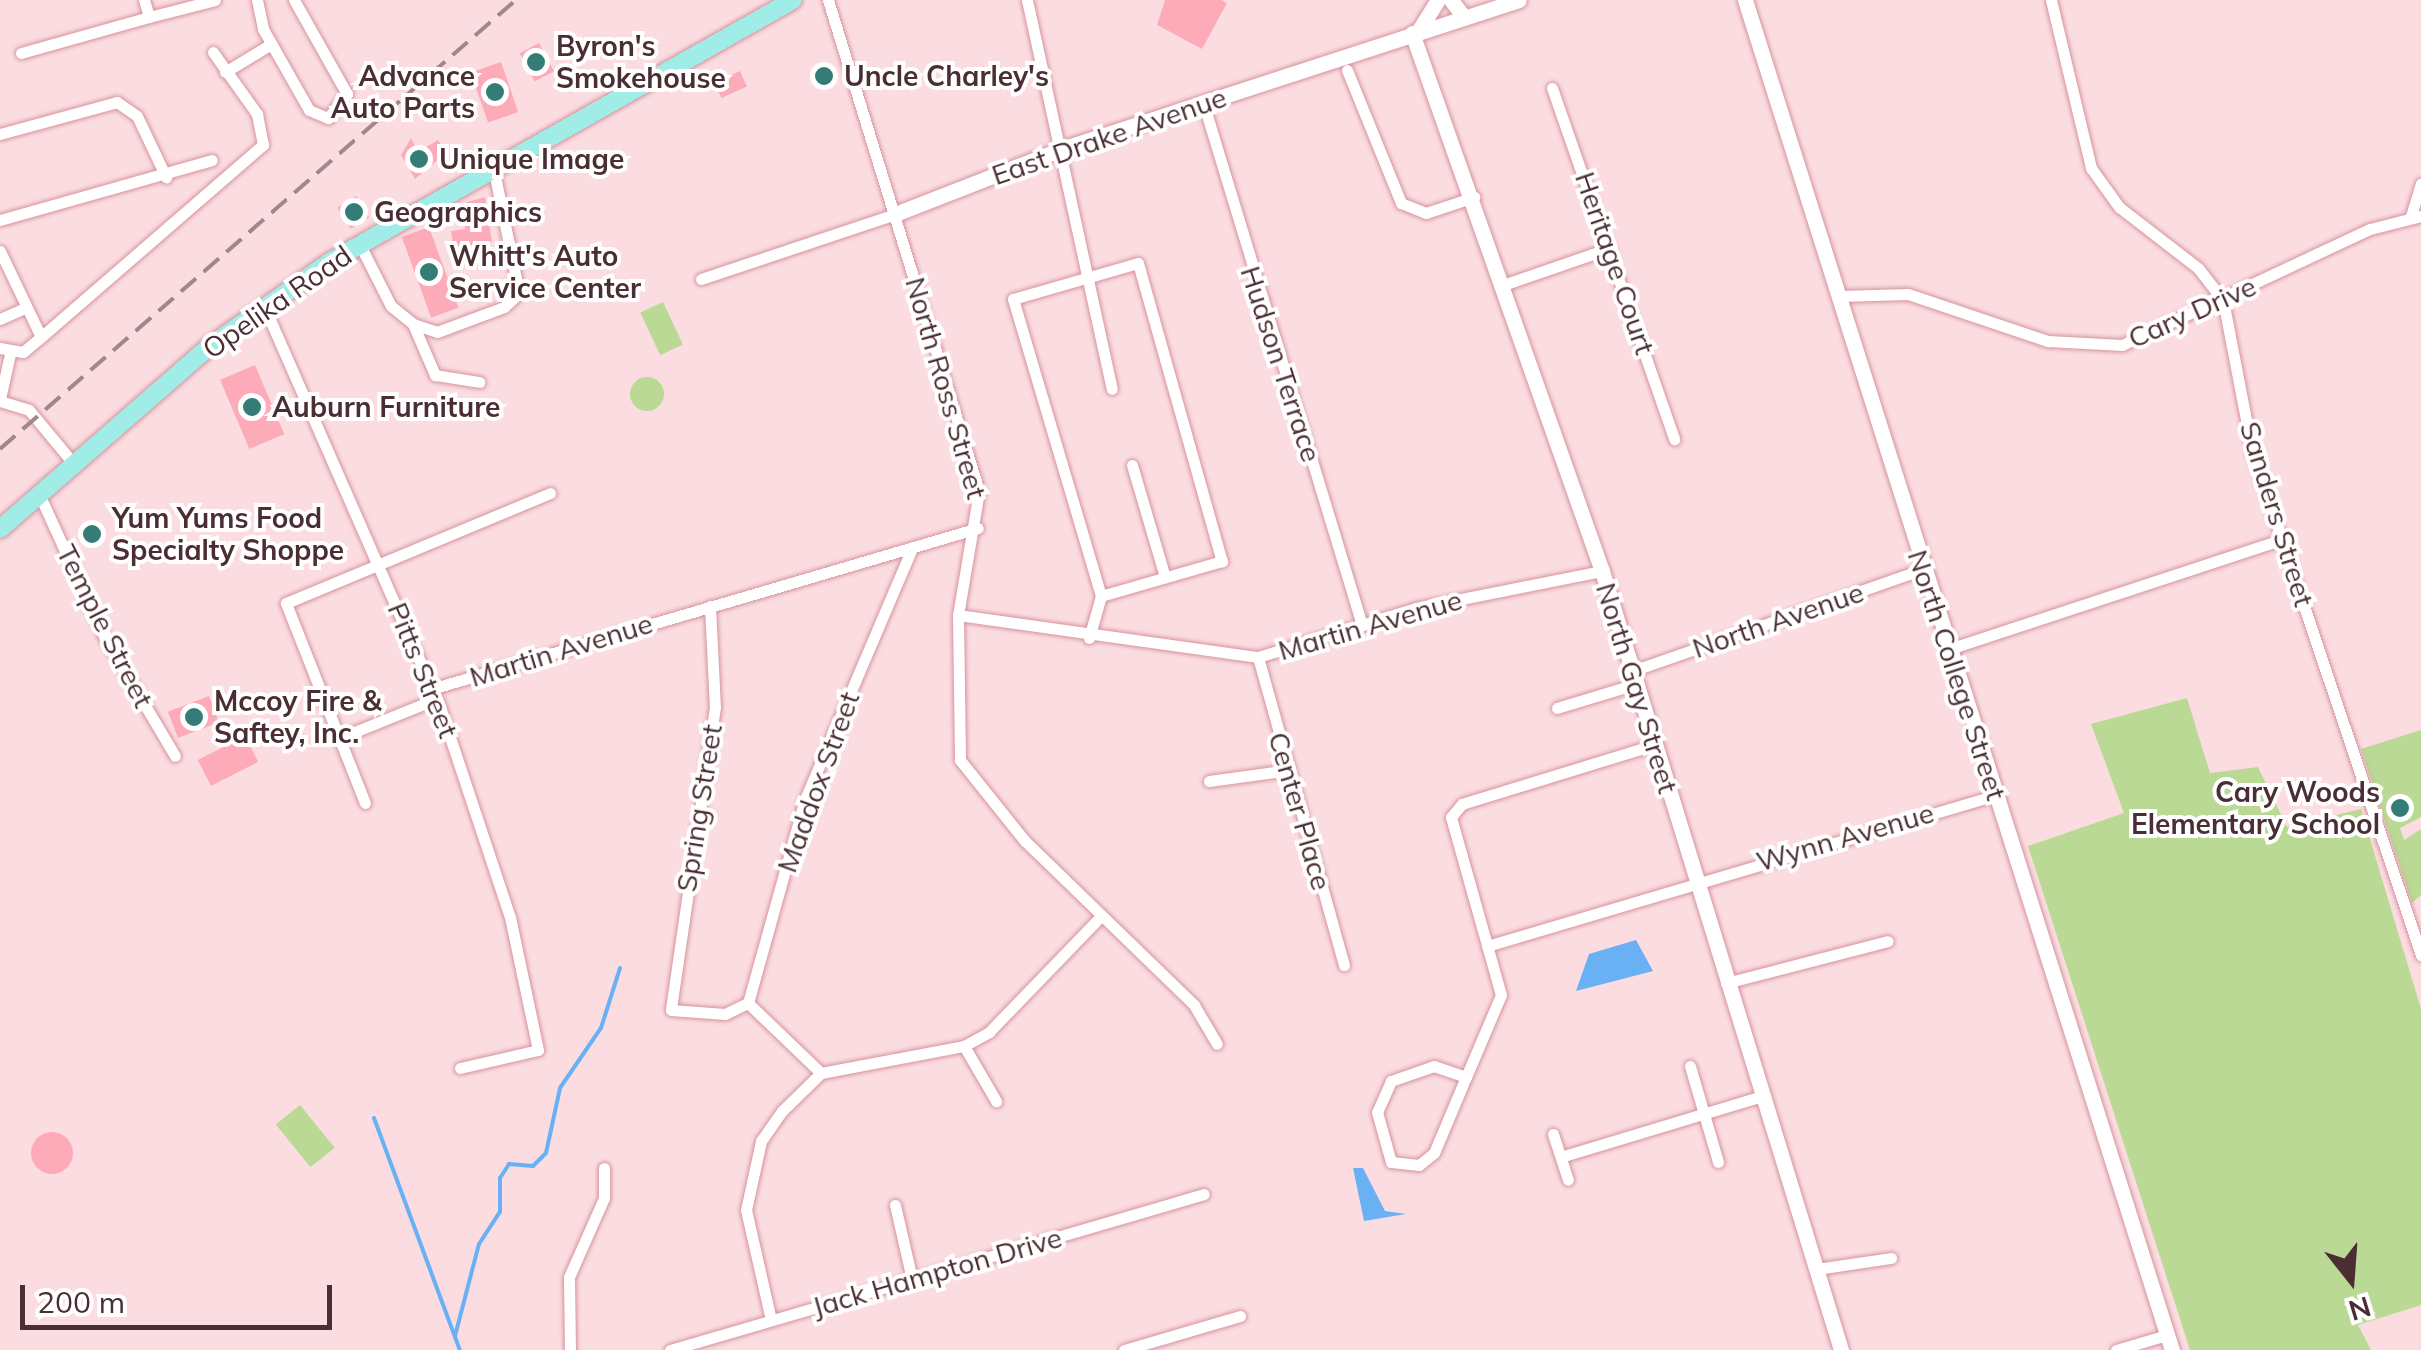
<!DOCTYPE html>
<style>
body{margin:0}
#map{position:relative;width:2421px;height:1350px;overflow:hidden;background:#fbdde1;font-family:Mulish,sans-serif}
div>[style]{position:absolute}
.green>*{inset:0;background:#bad994;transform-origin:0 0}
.round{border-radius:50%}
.water>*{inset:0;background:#69b1f4}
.stream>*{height:4px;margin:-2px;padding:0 2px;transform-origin:2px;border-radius:2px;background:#69b1f4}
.building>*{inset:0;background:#feabb9;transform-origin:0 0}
.roads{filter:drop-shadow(0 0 2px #d6939e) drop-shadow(0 0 2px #d6939e)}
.street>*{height:11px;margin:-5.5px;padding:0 5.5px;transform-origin:5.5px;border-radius:5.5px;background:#fff}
.secondary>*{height:15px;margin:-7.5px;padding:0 7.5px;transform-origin:7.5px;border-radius:7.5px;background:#fff}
.primary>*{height:18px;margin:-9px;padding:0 9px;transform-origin:9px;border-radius:9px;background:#a0ece6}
.rail>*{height:4px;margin-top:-2px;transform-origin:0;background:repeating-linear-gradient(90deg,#a3868a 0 20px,transparent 0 30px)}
.dots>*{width:28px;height:28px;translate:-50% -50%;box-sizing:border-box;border:5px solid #fff;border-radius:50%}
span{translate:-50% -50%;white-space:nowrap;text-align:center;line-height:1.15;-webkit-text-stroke:8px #fff;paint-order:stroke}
.poi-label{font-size:28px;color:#4a2e33;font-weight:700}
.left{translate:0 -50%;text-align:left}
.right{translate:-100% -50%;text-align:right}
.street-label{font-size:28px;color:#4a2e33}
.north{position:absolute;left:2301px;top:1230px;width:100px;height:100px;-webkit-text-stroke:8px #fff;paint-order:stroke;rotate:163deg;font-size:28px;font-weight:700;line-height:40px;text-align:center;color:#4a2e33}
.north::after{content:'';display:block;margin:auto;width:35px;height:45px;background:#4a2e33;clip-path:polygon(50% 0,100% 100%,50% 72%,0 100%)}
.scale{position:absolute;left:20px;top:1285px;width:312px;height:45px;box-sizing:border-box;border:5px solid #4a2e33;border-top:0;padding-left:12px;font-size:30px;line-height:35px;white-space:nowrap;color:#4a2e33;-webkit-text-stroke:8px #fff;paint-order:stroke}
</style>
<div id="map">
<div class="green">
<div style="left:663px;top:302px;width:47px;height:25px;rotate:65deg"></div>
<div class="round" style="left:630px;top:377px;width:34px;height:34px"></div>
<div style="clip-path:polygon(2187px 698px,2210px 773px,2258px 767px,2287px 827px,2361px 809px,2421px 1009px,2421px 1305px,2358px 1325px,2371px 1350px,2190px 1350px,2028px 846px,2124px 813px,2091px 724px)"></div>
<div style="clip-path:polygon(2421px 730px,2421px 817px,2400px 828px,2404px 840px,2421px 829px,2421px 895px,2412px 903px,2361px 749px)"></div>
<div style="left:300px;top:1105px;width:55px;height:31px;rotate:51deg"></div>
</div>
<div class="water">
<div style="clip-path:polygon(1636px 940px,1653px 971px,1576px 991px,1589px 954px)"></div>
<div style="clip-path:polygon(1353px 1168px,1363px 1168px,1385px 1211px,1406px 1214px,1364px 1221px)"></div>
</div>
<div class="stream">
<div style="left:374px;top:1118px;width:247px;rotate:69.7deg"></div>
<div style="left:455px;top:1336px;width:95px;rotate:-75.4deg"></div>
<div style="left:479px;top:1244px;width:38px;rotate:-57deg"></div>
<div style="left:500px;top:1212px;width:34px;rotate:-90deg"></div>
<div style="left:500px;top:1178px;width:17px;rotate:-57deg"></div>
<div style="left:509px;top:1164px;width:24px;rotate:5deg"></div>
<div style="left:533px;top:1166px;width:18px;rotate:-45deg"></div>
<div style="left:546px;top:1153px;width:66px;rotate:-77.8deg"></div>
<div style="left:560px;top:1088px;width:73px;rotate:-55.7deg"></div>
<div style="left:601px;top:1028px;width:63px;rotate:-72.4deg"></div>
</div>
<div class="building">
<div style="clip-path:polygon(1165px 0,1221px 0,1227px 3px,1202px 49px,1157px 25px)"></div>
<div style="left:539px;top:43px;width:32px;height:22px;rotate:62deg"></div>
<div style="left:501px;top:62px;width:53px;height:32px;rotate:71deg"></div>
<div style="left:740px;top:71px;width:17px;height:28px;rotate:66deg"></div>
<div style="clip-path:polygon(411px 138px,418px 152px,438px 140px,446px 153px,415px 179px,401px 155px)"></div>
<div style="left:356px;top:196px;width:25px;height:22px;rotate:58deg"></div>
<div style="clip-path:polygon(485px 197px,492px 242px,454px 248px,451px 231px,465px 229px,461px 204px)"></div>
<div style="left:429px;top:227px;width:86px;height:29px;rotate:70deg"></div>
<div style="left:255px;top:365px;width:75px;height:38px;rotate:67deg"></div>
<div style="left:209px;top:696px;width:28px;height:44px;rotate:69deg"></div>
<div style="left:245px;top:736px;width:29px;height:53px;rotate:63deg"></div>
<div class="round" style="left:31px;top:1132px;width:42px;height:42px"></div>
</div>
<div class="roads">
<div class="street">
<div style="left:257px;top:0;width:30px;rotate:78deg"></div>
<div style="left:263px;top:29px;width:93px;rotate:60.4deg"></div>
<div style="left:309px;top:110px;width:21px;rotate:23deg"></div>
<div style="left:328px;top:118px;width:31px;rotate:-52deg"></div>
<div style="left:347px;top:94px;width:108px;rotate:-119.4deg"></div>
<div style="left:828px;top:0;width:514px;rotate:72.91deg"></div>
<div style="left:979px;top:491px;width:126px;rotate:99.6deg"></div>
<div style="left:958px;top:615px;width:145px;rotate:89.2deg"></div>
<div style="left:960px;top:760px;width:104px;rotate:51.3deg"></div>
<div style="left:1025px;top:841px;width:235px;rotate:44.1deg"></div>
<div style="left:1194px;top:1005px;width:45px;rotate:59.5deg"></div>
<div style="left:1027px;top:0;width:398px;rotate:77.7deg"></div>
<div style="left:2051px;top:0;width:173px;rotate:76.6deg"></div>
<div style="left:2091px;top:168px;width:48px;rotate:54.3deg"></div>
<div style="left:2119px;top:207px;width:100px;rotate:37.7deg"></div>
<div style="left:2198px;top:268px;width:41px;rotate:52deg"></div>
<div style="left:2223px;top:300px;width:154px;rotate:79.1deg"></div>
<div style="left:2252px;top:451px;width:532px;rotate:71.46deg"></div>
<div style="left:149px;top:17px;width:68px;rotate:-14.4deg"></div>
<div style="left:21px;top:53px;width:133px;rotate:-15.7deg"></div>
<div style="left:149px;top:17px;width:18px;rotate:-106deg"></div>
<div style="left:1347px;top:70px;width:144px;rotate:67.9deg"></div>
<div style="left:1401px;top:203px;width:27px;rotate:22deg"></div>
<div style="left:1426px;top:213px;width:51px;rotate:-18.4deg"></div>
<div style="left:225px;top:72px;width:54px;rotate:-31.3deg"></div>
<div style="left:1552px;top:88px;width:372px;rotate:70.8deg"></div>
<div style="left:1203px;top:102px;width:547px;rotate:73.09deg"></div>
<div style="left:0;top:134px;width:121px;rotate:-15.3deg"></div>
<div style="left:117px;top:102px;width:24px;rotate:35deg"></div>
<div style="left:137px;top:116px;width:68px;rotate:64.6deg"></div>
<div style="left:2411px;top:216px;width:34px;rotate:-73deg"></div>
<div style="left:0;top:220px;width:220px;rotate:-15.8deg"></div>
<div style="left:360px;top:245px;width:68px;rotate:63.1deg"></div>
<div style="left:391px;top:306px;width:28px;rotate:39deg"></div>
<div style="left:413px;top:324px;width:25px;rotate:18deg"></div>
<div style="left:437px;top:332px;width:72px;rotate:-20.5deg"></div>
<div style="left:504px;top:307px;width:21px;rotate:-43deg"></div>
<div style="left:519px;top:293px;width:130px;rotate:-101.6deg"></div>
<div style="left:0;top:251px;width:95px;rotate:64.5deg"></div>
<div style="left:41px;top:337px;width:294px;rotate:-40.9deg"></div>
<div style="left:263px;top:145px;width:32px;rotate:-101deg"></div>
<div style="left:257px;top:114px;width:76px;rotate:-125.4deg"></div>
<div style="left:1138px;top:263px;width:310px;rotate:74.3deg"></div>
<div style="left:1222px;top:561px;width:126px;rotate:163.9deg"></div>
<div style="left:1101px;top:596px;width:310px;rotate:-106.5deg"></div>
<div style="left:1013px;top:299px;width:130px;rotate:-16.1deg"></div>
<div style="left:701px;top:279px;width:205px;rotate:-18.5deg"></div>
<div style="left:1506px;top:284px;width:110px;rotate:-19.1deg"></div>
<div style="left:1839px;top:296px;width:69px;rotate:-1.7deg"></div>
<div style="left:1908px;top:294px;width:148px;rotate:18.6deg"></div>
<div style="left:2048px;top:341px;width:74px;rotate:3.1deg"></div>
<div style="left:2122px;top:345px;width:274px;rotate:-25.1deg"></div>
<div style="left:2370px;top:229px;width:53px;rotate:-14.3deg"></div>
<div style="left:264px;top:306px;width:441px;rotate:66.3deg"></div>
<div style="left:441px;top:710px;width:218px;rotate:71.6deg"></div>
<div style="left:510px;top:917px;width:136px;rotate:78.1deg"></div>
<div style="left:538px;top:1050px;width:80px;rotate:167deg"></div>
<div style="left:0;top:319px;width:24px;rotate:-24deg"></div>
<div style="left:413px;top:324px;width:56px;rotate:66.7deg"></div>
<div style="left:435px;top:375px;width:45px;rotate:9deg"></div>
<div style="left:0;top:348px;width:23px;rotate:10deg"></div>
<div style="left:23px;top:352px;width:23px;rotate:-40deg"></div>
<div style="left:0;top:399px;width:46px;rotate:-77.5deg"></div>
<div style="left:0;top:401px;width:30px;rotate:17deg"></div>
<div style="left:29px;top:410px;width:69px;rotate:50.3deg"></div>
<div style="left:1132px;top:465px;width:117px;rotate:73.6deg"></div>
<div style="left:39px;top:494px;width:158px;rotate:65.4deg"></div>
<div style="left:105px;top:638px;width:137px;rotate:59.3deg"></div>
<div style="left:710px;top:606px;width:101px;rotate:87.2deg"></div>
<div style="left:715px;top:707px;width:306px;rotate:98.3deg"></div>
<div style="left:671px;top:1010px;width:54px;rotate:4.2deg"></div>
<div style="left:725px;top:1014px;width:25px;rotate:-26deg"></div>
<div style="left:748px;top:1003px;width:212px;rotate:-74.4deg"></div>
<div style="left:805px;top:799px;width:273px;rotate:-66.9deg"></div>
<div style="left:958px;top:615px;width:303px;rotate:8deg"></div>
<div style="left:1258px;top:657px;width:165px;rotate:-17.2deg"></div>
<div style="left:1416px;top:608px;width:190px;rotate:-11.3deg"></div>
<div style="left:1089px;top:638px;width:44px;rotate:-74.1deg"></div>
<div style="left:1949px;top:649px;width:348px;rotate:-18.2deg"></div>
<div style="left:1258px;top:657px;width:320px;rotate:74.4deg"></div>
<div style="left:1632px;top:671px;width:308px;rotate:-19.3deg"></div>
<div style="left:431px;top:689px;width:570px;rotate:-16.4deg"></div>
<div style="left:1557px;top:708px;width:83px;rotate:-16.9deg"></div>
<div style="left:337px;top:739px;width:107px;rotate:-22deg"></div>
<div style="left:1209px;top:781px;width:81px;rotate:-7.8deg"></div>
<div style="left:365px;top:803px;width:215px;rotate:-111.6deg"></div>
<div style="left:286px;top:603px;width:286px;rotate:-22.6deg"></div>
<div style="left:1487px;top:946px;width:531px;rotate:-16.52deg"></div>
<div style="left:1726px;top:983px;width:167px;rotate:-14.5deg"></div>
<div style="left:748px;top:1003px;width:101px;rotate:43.8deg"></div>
<div style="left:964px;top:1046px;width:64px;rotate:59.8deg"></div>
<div style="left:1690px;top:1066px;width:100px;rotate:73.7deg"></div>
<div style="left:1466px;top:1077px;width:34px;rotate:-161deg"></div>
<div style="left:1434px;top:1066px;width:46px;rotate:160.8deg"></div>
<div style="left:1391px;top:1081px;width:34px;rotate:114deg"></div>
<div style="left:1377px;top:1112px;width:52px;rotate:74.4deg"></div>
<div style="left:1391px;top:1162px;width:28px;rotate:6deg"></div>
<div style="left:1419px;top:1165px;width:19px;rotate:-39deg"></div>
<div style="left:1434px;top:1153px;width:82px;rotate:-67.2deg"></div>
<div style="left:1466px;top:1077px;width:89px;rotate:-66.9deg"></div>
<div style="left:1501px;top:995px;width:185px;rotate:-105.7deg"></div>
<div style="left:1451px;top:817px;width:17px;rotate:-50deg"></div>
<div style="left:1462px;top:804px;width:201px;rotate:-17.1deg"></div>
<div style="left:1553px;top:1134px;width:48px;rotate:71.9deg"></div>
<div style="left:1567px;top:1155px;width:204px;rotate:-16.8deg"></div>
<div style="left:895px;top:1205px;width:76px;rotate:77.1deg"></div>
<div style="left:1817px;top:1269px;width:75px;rotate:-8.5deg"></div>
<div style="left:771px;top:1320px;width:113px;rotate:-102.8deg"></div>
<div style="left:746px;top:1210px;width:71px;rotate:-77.7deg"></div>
<div style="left:761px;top:1141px;width:37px;rotate:-55deg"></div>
<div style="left:782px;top:1111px;width:54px;rotate:-44.3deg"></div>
<div style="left:821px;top:1073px;width:146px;rotate:-10.7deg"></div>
<div style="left:964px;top:1046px;width:29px;rotate:-29deg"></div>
<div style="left:989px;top:1032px;width:160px;rotate:-46deg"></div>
<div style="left:570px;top:1350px;width:73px;rotate:-90.8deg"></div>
<div style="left:569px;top:1277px;width:86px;rotate:-66.1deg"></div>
<div style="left:604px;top:1198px;width:30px;rotate:-90deg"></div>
<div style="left:670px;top:1350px;width:556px;rotate:-16.28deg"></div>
<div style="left:1124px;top:1350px;width:121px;rotate:-16.3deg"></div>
<div style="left:2116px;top:1350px;width:53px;rotate:-16.4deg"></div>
</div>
<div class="secondary">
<div style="left:1451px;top:0;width:20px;rotate:53deg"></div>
<div style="left:1745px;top:0;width:1416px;rotate:72.45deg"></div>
<div style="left:1419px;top:30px;width:36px;rotate:-58deg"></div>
<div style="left:1412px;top:33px;width:571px;rotate:70.55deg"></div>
<div style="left:1602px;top:571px;width:815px;rotate:72.94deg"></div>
<div style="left:895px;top:214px;width:181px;rotate:-21.3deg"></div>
<div style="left:1064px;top:148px;width:478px;rotate:-18deg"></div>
</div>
<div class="primary">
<div style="left:0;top:529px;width:279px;rotate:-41.1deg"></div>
<div style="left:210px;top:346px;width:144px;rotate:-35.1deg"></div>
<div style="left:328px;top:263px;width:534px;rotate:-29.49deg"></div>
</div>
</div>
<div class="rail">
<div style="left:0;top:449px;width:684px;rotate:-41.03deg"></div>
</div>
<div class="dots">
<div style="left:536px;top:62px;background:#357c77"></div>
<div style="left:824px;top:76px;background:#357c77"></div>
<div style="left:495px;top:92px;background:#357c77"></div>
<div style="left:419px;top:159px;background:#357c77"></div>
<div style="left:354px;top:212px;background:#357c77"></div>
<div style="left:429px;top:272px;background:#357c77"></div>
<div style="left:252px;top:407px;background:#357c77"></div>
<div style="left:92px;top:534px;background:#357c77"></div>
<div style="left:194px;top:717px;background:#357c77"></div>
<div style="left:2400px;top:808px;background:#357c77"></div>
</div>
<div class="poi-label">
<span class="left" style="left:556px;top:62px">Byron's<br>Smokehouse</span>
<span class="right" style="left:475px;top:92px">Advance<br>Auto Parts</span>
<span class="left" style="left:844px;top:76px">Uncle Charley's</span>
<span class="left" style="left:439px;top:159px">Unique Image</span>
<span class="left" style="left:374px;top:212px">Geographics</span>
<span class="left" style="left:449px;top:272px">Whitt's Auto<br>Service Center</span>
<span class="left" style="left:272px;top:407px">Auburn Furniture</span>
<span class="left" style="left:112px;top:534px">Yum Yums Food<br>Specialty Shoppe</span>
<span class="left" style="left:214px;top:717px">Mccoy Fire &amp;<br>Saftey, Inc.</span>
<span class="right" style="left:2380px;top:808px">Cary Woods<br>Elementary School</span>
</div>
<div class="street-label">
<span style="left:1109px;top:136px;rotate:-19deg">East Drake Avenue</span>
<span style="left:1615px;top:263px;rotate:71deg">Heritage Court</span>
<span style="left:277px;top:302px;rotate:-35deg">Opelika Road</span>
<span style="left:2192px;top:312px;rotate:-24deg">Cary Drive</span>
<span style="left:1281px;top:364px;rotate:72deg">Hudson Terrace</span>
<span style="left:946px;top:388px;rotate:74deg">North Ross Street</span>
<span style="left:2277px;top:514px;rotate:73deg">Sanders Street</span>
<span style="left:1778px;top:620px;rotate:-19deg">North Avenue</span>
<span style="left:1370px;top:625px;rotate:-16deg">Martin Avenue</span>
<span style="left:105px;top:626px;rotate:63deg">Temple Street</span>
<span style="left:561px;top:650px;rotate:-17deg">Martin Avenue</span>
<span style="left:423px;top:670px;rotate:68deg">Pitts Street</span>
<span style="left:1957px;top:675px;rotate:72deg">North College Street</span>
<span style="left:1637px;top:688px;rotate:73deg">North Gay Street</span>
<span style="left:818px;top:782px;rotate:-70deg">Maddox Street</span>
<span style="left:699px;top:808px;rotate:-81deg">Spring Street</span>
<span style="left:1300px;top:811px;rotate:74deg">Center Place</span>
<span style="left:1845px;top:837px;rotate:-16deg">Wynn Avenue</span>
<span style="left:937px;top:1272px;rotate:-16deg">Jack Hampton Drive</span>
</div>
<div class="north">N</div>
<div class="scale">200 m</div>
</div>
